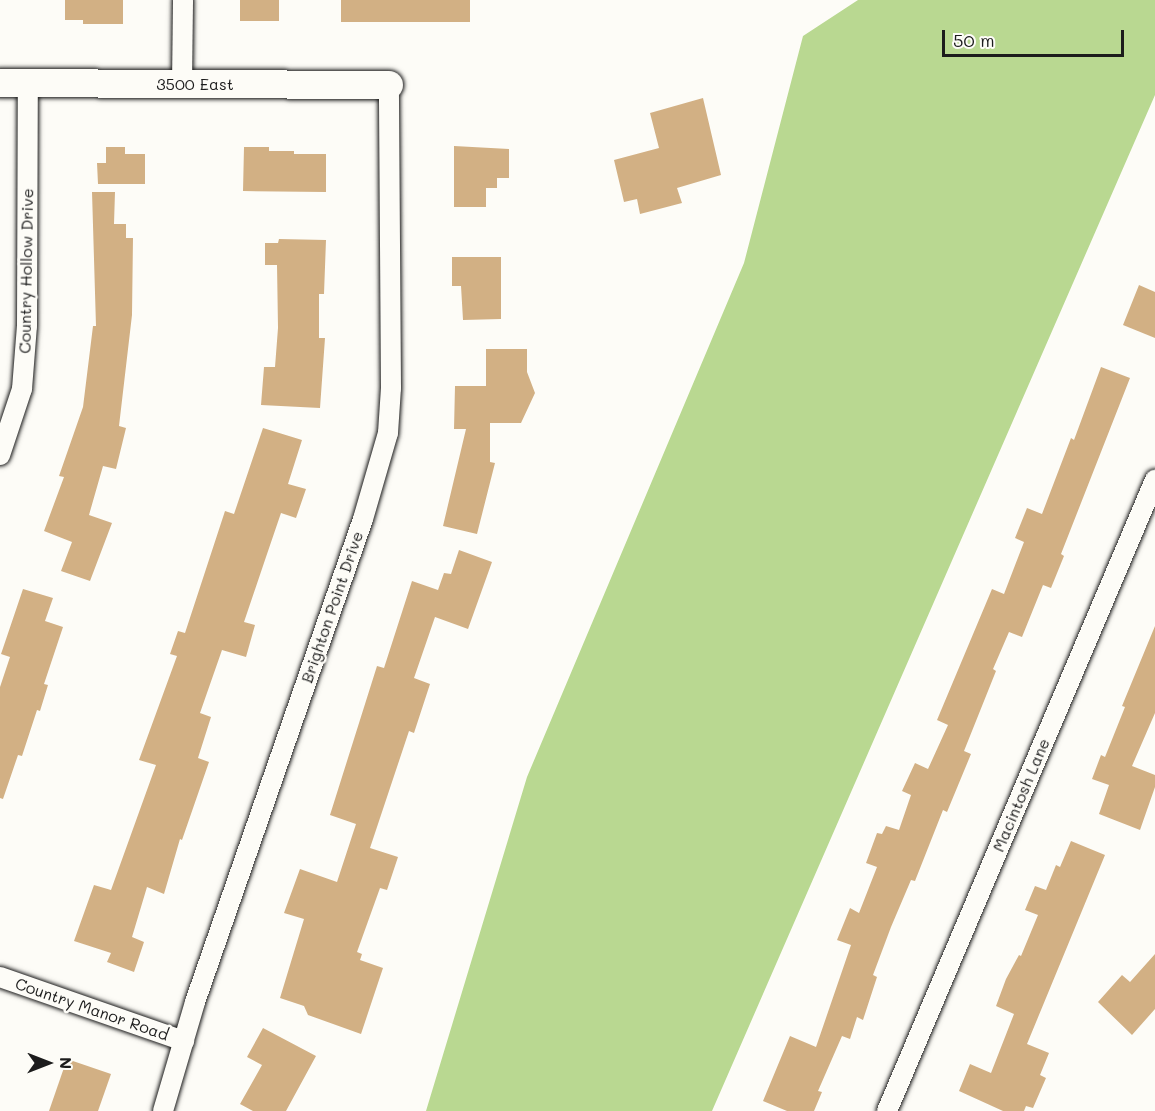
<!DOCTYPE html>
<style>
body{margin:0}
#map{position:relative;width:1155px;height:1111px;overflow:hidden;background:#fdfcf7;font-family:Mali,sans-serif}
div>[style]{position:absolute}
.green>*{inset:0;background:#b9d891}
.building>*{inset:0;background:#d2b084;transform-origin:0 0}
.roads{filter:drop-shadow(0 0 2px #1c1c1c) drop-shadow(0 0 2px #1c1c1c)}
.street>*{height:20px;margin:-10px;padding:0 10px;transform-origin:10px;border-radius:10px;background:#fdfcf7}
.secondary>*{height:28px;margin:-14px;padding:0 14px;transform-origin:14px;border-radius:14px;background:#fdfcf7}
span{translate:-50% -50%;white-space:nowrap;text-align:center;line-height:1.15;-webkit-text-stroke:5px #fdfcf7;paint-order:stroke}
.street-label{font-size:16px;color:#1c1c1c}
.north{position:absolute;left:18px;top:1033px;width:60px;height:60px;-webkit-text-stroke:4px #fdfcf7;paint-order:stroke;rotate:90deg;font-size:16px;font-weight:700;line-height:24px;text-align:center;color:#1c1c1c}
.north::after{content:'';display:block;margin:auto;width:21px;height:27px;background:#1c1c1c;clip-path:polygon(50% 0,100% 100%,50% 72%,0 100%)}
.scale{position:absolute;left:942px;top:30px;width:182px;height:27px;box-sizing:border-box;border:3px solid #1c1c1c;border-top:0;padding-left:8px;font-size:18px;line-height:21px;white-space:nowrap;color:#1c1c1c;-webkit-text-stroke:4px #fdfcf7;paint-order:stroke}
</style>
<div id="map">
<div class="green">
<div style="clip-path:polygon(858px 0,1155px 0,1155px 95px,712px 1111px,426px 1111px,527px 777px,744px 263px,803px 36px)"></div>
</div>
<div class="building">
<div style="clip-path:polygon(65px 0,123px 0,123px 24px,83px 24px,83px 20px,65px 20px)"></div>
<div style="left:240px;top:0;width:39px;height:21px"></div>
<div style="left:341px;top:0;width:129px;height:22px"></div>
<div style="clip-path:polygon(703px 98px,721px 175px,677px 188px,682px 203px,640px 214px,637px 199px,624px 202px,614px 160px,659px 148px,650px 113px)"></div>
<div style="clip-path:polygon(454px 146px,509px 149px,509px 178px,497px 178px,497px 188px,486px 188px,486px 207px,454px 207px)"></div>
<div style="clip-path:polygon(106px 147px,125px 147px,125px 154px,145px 154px,145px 184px,98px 184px,97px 163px,106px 163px)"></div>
<div style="clip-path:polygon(244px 147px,269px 147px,269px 151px,294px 151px,294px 154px,326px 154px,326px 192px,243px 191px)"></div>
<div style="clip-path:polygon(92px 192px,115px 192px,114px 224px,126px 224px,126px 238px,133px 238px,132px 315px,119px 426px,126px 428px,116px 469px,103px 466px,89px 515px,112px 523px,90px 581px,61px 571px,72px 542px,44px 531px,64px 477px,59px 476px,83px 407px,93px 326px,96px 326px)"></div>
<div style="clip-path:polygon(279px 239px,326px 240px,324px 294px,319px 294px,319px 338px,325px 338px,320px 408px,261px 405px,264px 367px,275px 367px,278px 328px,277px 265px,265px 265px,265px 243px,278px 243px)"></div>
<div style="clip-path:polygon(452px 257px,501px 257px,501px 319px,463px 320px,461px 286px,452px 286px)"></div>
<div style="clip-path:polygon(1139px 285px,1155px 292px,1155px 338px,1123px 325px)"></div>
<div style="clip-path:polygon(486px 349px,527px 349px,527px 372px,535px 393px,521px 423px,490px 423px,490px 462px,495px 463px,477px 534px,443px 526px,466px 429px,454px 429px,455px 386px,486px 386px)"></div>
<div style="clip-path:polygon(1101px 367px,1130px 378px,1061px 554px,1064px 556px,1051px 588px,1043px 585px,1022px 637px,1009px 632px,993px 669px,996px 671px,964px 751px,971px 754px,947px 812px,943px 810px,915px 881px,911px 880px,891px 927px,873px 975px,877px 977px,863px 1020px,857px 1017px,850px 1039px,842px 1036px,818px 1091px,822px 1092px,814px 1111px,787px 1111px,763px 1101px,790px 1036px,816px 1047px,851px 945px,837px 940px,850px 908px,859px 913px,877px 867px,866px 863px,877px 833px,882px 834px,886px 826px,899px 830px,911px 795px,902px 791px,915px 763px,928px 769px,948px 725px,937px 720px,992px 589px,1004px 594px,1024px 542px,1015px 538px,1027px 508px,1042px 514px,1071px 438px,1074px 440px)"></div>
<div style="clip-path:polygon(263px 428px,302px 440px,288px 484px,306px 489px,296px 518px,281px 513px,266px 557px,244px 622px,255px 625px,246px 657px,222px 650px,200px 713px,211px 717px,198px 758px,209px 762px,182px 840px,180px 839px,164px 894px,147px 887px,132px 937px,144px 942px,134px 972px,107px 962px,111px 953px,74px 941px,94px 885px,111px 890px,156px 765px,139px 760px,177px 656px,170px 654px,178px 631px,185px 633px,225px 511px,234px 514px)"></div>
<div style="clip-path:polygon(459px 550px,492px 562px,468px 629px,435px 617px,414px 678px,430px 684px,414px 733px,409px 731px,370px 848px,398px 857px,387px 890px,380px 888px,357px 952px,362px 954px,360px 960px,383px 968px,361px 1034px,308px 1015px,304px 1006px,280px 998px,304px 919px,284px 913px,300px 869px,337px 882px,356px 824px,330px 815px,377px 666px,384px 668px,412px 581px,438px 590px,444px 573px,451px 574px)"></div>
<div style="clip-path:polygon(23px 589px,53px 598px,45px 621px,63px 627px,44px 684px,48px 685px,40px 711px,37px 710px,22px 756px,18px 755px,3px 799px,0 798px,0 687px,10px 657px,1px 654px)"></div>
<div style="clip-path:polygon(1155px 626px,1155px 713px,1132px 766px,1155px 775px,1155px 787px,1140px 830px,1099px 814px,1109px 785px,1092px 779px,1101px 755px,1105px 757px,1125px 707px,1122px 706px)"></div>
<div style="clip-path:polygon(1071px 841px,1105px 855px,1027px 1044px,1049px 1053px,1040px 1075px,1046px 1078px,1033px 1108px,1026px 1106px,1024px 1111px,1003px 1111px,959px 1091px,970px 1064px,991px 1073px,1014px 1014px,996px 1006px,1006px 979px,1019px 955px,1021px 956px,1038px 915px,1025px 910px,1035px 886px,1046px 890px,1056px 865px,1060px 867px)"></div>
<div style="clip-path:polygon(1155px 954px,1155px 1009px,1132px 1035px,1098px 1002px,1122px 975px,1130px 982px)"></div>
<div style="clip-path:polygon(263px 1028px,316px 1056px,286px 1111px,253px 1111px,240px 1104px,262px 1065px,247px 1057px)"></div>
<div style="clip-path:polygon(67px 1059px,111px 1074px,98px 1111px,49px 1111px)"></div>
</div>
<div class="roads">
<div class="street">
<div style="left:182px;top:84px;width:84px;rotate:-89.3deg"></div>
<div style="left:0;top:455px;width:70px;rotate:-71.6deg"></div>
<div style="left:22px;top:389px;width:63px;rotate:-85.5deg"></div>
<div style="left:27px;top:326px;width:243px;rotate:-89.8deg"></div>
<div style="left:0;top:977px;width:195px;rotate:19.2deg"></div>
<div style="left:163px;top:1111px;width:114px;rotate:-73.6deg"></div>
<div style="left:195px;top:1002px;width:511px;rotate:-70.82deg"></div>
<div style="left:363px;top:519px;width:90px;rotate:-73.8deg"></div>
<div style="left:388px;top:433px;width:45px;rotate:-86.2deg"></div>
<div style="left:391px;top:388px;width:303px;rotate:-90.4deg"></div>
<div style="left:887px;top:1111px;width:686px;rotate:-66.99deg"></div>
</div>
<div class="secondary">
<div style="left:0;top:83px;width:389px;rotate:0.3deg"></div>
</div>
</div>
<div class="street-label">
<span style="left:195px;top:84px">3500 East</span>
<span style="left:26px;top:271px;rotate:-89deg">Country Hollow Drive</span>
<span style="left:332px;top:607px;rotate:-71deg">Brighton Point Drive</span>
<span style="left:1021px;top:795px;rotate:-67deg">Macintosh Lane</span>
<span style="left:92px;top:1009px;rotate:19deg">Country Manor Road</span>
</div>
<div class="north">N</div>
<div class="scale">50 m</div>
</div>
